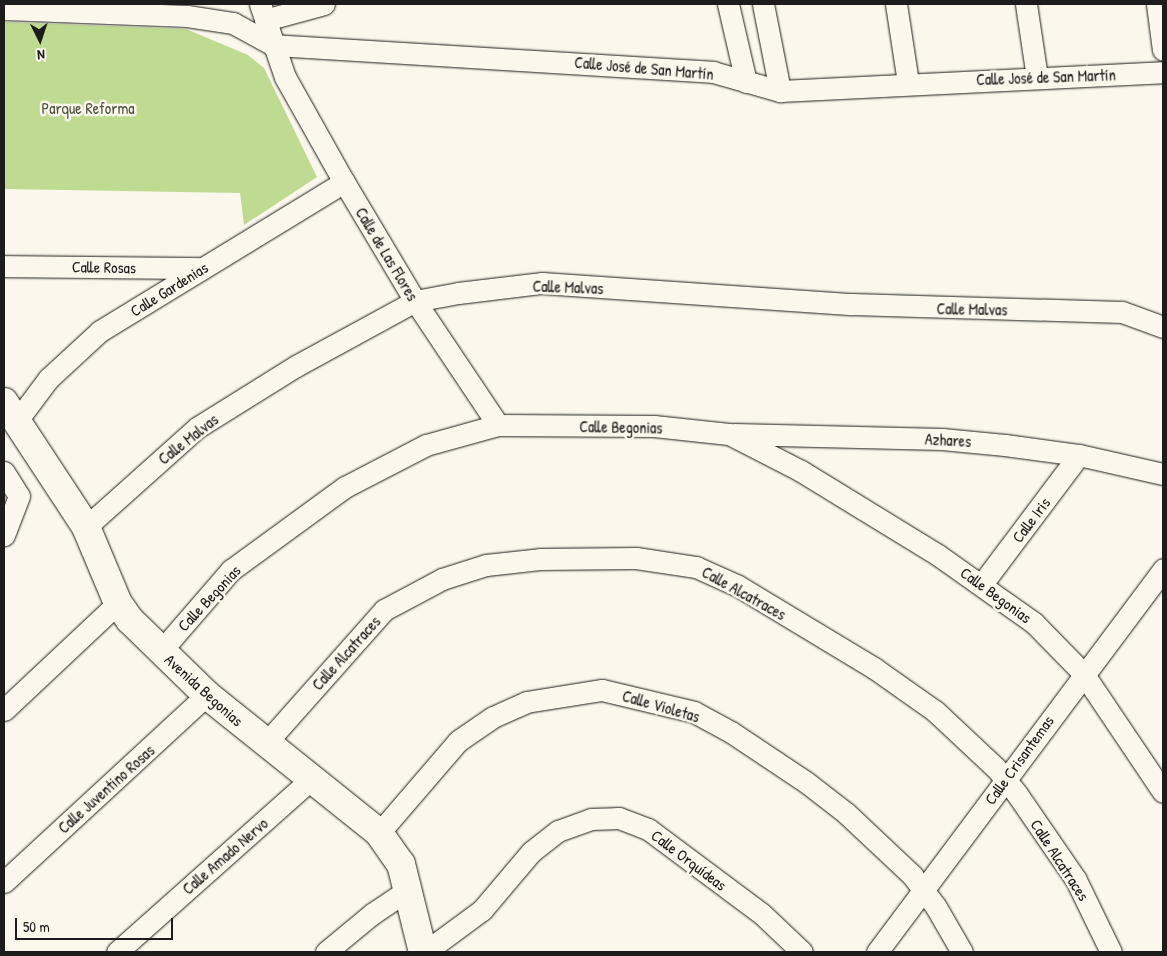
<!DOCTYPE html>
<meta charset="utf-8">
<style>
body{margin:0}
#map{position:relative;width:1167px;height:956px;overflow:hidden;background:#fbf7ec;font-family:"Patrick Hand",sans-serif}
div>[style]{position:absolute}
.green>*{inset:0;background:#bfdb92}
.roads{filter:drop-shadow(0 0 1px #1c1c1c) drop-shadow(0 0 1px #1c1c1c)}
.street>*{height:21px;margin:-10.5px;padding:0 10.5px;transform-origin:10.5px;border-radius:10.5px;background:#fbf7ec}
.secondary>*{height:28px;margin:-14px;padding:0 14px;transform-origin:14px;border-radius:14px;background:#fbf7ec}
span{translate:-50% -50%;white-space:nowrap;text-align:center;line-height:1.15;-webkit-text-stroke:5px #fbf7ec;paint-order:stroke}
.street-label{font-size:16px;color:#1c1c1c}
.park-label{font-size:16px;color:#4d553f}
.frame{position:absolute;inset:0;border:5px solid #1c1c1c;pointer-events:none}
.north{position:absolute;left:15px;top:15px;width:50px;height:50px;-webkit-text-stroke:4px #fbf7ec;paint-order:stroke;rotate:176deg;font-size:14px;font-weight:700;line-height:20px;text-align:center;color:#1c1c1c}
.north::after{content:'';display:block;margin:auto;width:18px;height:22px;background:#1c1c1c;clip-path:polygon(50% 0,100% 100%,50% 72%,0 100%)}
.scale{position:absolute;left:15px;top:918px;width:158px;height:22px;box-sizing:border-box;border:2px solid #1c1c1c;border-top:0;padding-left:6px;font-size:15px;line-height:18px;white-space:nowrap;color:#1c1c1c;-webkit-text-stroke:4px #fbf7ec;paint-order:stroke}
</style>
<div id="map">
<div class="green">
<div style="clip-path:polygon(4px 22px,186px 29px,248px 55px,264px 68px,317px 177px,244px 225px,240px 193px,4px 189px)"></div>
</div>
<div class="roads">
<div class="street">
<div style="left:260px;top:4px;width:77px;rotate:71.1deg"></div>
<div style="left:285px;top:77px;width:120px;rotate:60.7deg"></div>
<div style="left:344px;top:182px;width:139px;rotate:59.2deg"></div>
<div style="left:415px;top:301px;width:149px;rotate:56.2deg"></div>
<div style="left:728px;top:4px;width:80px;rotate:77deg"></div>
<div style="left:763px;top:4px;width:89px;rotate:78.9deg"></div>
<div style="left:896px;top:4px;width:79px;rotate:81.3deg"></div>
<div style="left:1026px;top:4px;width:75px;rotate:81.5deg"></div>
<div style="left:1157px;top:4px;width:46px;rotate:82.6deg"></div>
<div style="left:4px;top:9px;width:183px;rotate:2.2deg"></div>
<div style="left:187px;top:16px;width:47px;rotate:8.7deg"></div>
<div style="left:233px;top:23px;width:46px;rotate:28.8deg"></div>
<div style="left:273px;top:45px;width:441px;rotate:3.5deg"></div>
<div style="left:713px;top:72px;width:70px;rotate:15.8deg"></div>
<div style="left:780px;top:91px;width:383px;rotate:-2.8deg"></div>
<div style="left:265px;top:20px;width:61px;rotate:-15.2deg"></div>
<div style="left:4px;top:266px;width:199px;rotate:0.6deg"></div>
<div style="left:16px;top:422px;width:54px;rotate:-53.3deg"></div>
<div style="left:48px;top:379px;width:71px;rotate:-42.7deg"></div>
<div style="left:100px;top:331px;width:286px;rotate:-31.4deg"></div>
<div style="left:734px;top:434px;width:208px;rotate:1.4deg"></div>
<div style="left:942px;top:439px;width:63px;rotate:5.4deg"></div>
<div style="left:1005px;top:445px;width:75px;rotate:7.7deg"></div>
<div style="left:1079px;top:455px;width:86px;rotate:12.7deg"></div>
<div style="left:4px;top:472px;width:28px;rotate:58deg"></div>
<div style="left:19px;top:496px;width:42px;rotate:111deg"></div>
<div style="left:86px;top:527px;width:150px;rotate:-41.8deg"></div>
<div style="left:198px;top:427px;width:115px;rotate:-31.9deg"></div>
<div style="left:296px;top:366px;width:136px;rotate:-28.6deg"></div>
<div style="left:415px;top:301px;width:44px;rotate:-10.5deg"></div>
<div style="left:458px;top:293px;width:85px;rotate:-6.8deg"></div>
<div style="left:542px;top:283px;width:311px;rotate:3.9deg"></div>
<div style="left:852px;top:304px;width:270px;rotate:1.7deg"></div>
<div style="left:1122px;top:312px;width:44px;rotate:20.1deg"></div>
<div style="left:982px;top:584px;width:161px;rotate:-53.1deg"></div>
<div style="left:161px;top:651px;width:107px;rotate:-49.2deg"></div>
<div style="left:231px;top:570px;width:141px;rotate:-36.1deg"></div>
<div style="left:345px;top:487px;width:91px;rotate:-27.4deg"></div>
<div style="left:426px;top:445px;width:75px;rotate:-15.5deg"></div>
<div style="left:498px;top:425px;width:156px;rotate:0.4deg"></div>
<div style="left:654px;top:426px;width:75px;rotate:6.1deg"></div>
<div style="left:729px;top:434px;width:81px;rotate:27.2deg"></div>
<div style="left:801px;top:471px;width:161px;rotate:31.5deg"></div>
<div style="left:938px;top:555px;width:118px;rotate:35.3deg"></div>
<div style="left:1034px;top:623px;width:70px;rotate:45.6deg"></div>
<div style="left:1083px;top:673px;width:143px;rotate:56.1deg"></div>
<div style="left:4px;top:710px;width:156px;rotate:-43.2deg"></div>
<div style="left:266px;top:743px;width:178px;rotate:-48.4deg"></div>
<div style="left:384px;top:610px;width:66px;rotate:-28.1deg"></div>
<div style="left:442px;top:579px;width:46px;rotate:-17.7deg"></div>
<div style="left:486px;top:565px;width:54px;rotate:-6.3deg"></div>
<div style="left:540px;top:559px;width:96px;rotate:-0.6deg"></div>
<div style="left:636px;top:558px;width:61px;rotate:8.5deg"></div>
<div style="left:696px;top:567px;width:46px;rotate:24.3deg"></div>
<div style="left:738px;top:586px;width:159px;rotate:31.1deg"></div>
<div style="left:874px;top:668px;width:75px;rotate:35.2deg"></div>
<div style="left:935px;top:711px;width:83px;rotate:43.1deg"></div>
<div style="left:996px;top:768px;width:33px;rotate:51deg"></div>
<div style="left:1017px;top:794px;width:104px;rotate:55.5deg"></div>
<div style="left:1076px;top:880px;width:80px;rotate:64.1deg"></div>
<div style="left:379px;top:833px;width:121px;rotate:-49.3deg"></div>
<div style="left:458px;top:741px;width:42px;rotate:-34.4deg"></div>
<div style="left:493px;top:717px;width:36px;rotate:-24deg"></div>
<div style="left:526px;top:702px;width:77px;rotate:-9deg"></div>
<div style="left:602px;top:690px;width:95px;rotate:13.4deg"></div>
<div style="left:694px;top:712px;width:42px;rotate:28.4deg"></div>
<div style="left:731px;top:732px;width:90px;rotate:33.7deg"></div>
<div style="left:806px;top:782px;width:51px;rotate:37.8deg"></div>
<div style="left:846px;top:813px;width:91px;rotate:43.2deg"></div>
<div style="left:912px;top:875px;width:40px;rotate:53deg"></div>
<div style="left:936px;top:907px;width:52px;rotate:60deg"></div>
<div style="left:4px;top:882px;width:276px;rotate:-42.7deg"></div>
<div style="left:117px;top:952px;width:260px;rotate:-41.7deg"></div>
<div style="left:326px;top:952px;width:60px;rotate:-39.6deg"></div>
<div style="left:372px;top:914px;width:45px;rotate:-34deg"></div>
<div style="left:425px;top:952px;width:71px;rotate:-36.4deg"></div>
<div style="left:482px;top:910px;width:76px;rotate:-49.8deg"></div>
<div style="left:531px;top:852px;width:34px;rotate:-38deg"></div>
<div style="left:558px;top:831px;width:35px;rotate:-20deg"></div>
<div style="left:591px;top:819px;width:28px;rotate:-2deg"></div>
<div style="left:619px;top:818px;width:31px;rotate:21deg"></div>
<div style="left:648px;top:829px;width:142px;rotate:36.7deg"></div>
<div style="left:762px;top:914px;width:55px;rotate:43.5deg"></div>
<div style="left:877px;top:952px;width:478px;rotate:-53.2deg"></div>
</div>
<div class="secondary">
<div style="left:4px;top:402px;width:149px;rotate:56.7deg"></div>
<div style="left:86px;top:527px;width:82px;rotate:67.2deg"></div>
<div style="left:118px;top:603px;width:21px;rotate:55deg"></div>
<div style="left:130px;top:620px;width:107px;rotate:44.2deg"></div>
<div style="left:207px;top:695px;width:221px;rotate:38.7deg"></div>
<div style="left:379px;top:833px;width:38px;rotate:55deg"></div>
<div style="left:401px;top:864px;width:91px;rotate:76deg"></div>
</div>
</div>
<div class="street-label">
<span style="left:644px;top:68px;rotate:5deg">Calle José de San Martín</span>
<span style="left:1046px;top:77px;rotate:-2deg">Calle José de San Martín</span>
<span style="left:387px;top:254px;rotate:59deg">Calle de Las Flores</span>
<span style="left:104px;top:267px;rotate:1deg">Calle Rosas</span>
<span style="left:568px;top:287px;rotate:2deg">Calle Malvas</span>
<span style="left:169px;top:289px;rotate:-32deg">Calle Gardenias</span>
<span style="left:972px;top:309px;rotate:1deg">Calle Malvas</span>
<span style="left:621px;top:427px;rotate:1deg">Calle Begonias</span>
<span style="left:188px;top:439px;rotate:-38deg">Calle Malvas</span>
<span style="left:948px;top:440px;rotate:3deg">Azhares</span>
<span style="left:1031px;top:520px;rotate:-53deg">Calle Iris</span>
<span style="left:744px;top:593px;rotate:29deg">Calle Alcatraces</span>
<span style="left:996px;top:595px;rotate:36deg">Calle Begonias</span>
<span style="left:209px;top:598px;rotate:-47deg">Calle Begonias</span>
<span style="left:346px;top:653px;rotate:-48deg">Calle Alcatraces</span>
<span style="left:204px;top:690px;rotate:42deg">Avenida Begonias</span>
<span style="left:661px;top:706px;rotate:16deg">Calle Violetas</span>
<span style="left:1019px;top:760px;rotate:-54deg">Calle Crisantemas</span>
<span style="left:106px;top:789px;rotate:-42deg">Calle Juventino Rosas</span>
<span style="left:225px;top:856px;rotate:-41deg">Calle Amado Nervo</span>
<span style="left:689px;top:860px;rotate:37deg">Calle Orquídeas</span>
<span style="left:1060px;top:860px;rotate:57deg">Calle Alcatraces</span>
</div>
<div class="park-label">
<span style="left:88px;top:108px">Parque Reforma</span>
</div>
<div class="frame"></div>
<div class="north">N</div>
<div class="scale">50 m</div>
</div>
